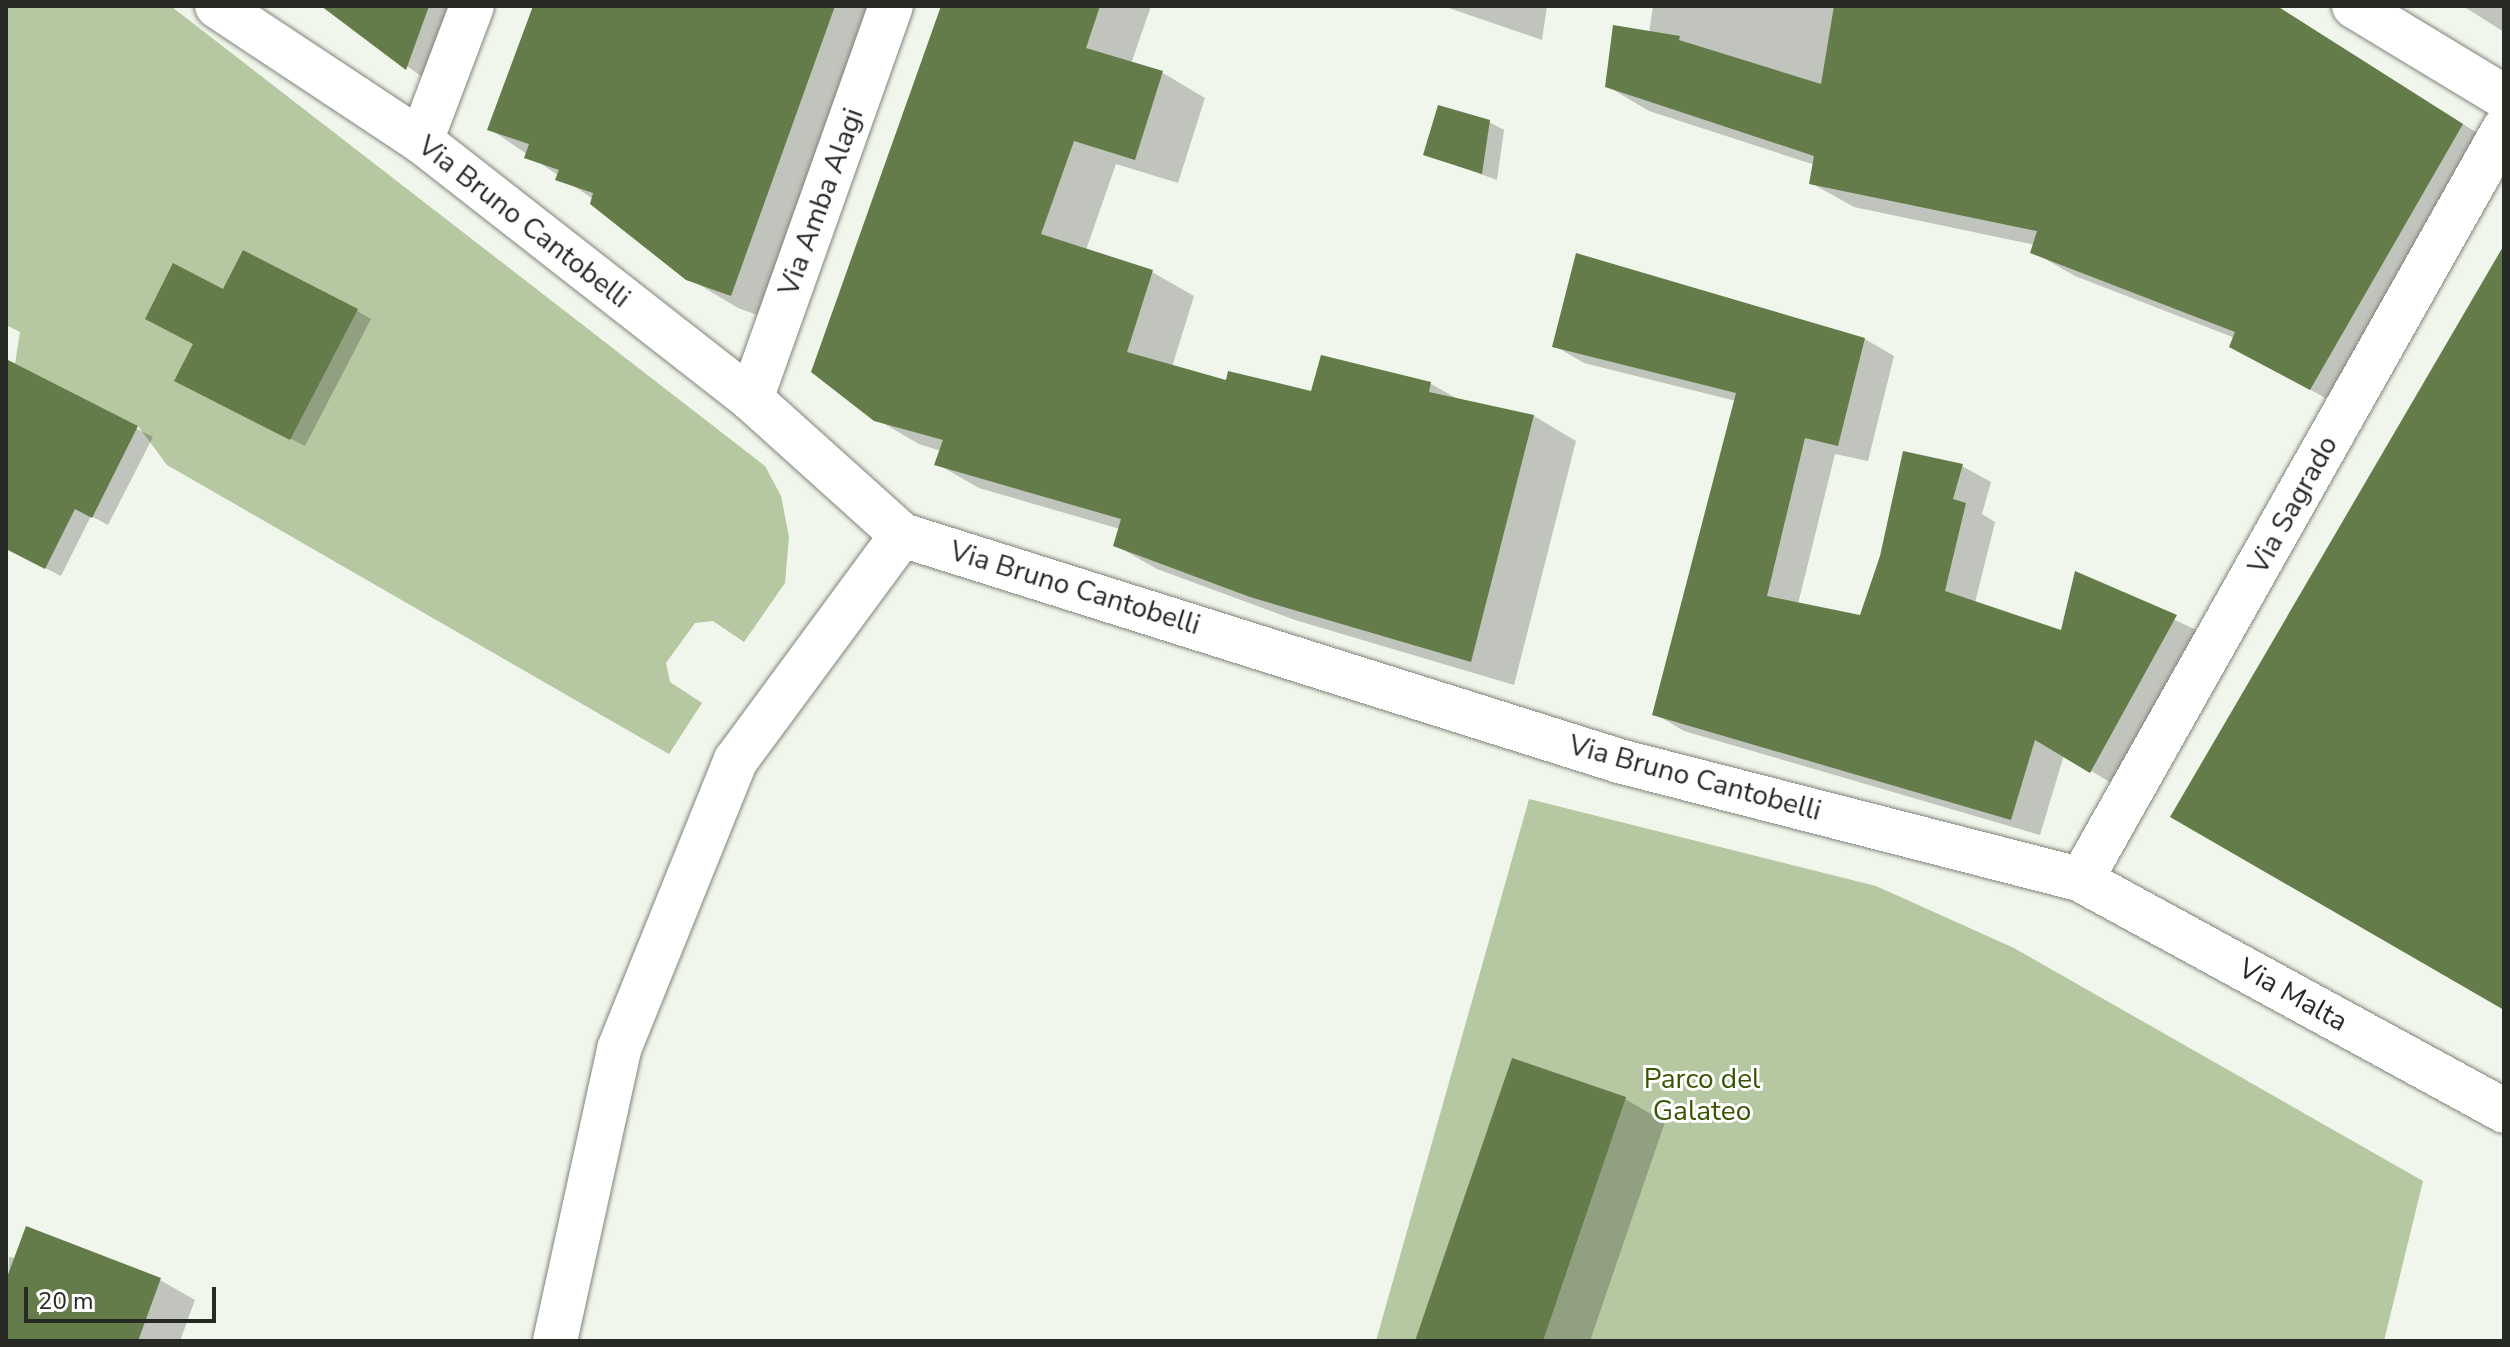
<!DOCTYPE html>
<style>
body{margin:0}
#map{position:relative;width:2510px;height:1347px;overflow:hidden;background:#f0f6eb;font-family:"Nunito Sans",sans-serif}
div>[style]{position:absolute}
.green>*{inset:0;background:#b5c8a2}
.shadow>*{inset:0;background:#0003}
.building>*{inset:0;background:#647c49}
.roads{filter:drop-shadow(0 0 2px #80847b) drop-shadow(0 0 2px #80847b)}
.street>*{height:44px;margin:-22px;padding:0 22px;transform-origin:22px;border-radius:22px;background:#fff}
span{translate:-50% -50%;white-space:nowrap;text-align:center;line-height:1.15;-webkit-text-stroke:6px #fff;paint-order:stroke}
.street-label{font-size:28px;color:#272925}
.park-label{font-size:28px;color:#385602}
.frame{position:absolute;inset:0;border:8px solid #272925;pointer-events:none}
.scale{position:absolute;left:24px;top:1287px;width:192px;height:36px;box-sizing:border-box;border:4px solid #272925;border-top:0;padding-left:10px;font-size:24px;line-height:28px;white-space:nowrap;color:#272925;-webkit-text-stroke:6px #fff;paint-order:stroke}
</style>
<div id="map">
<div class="green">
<div style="clip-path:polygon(6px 6px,172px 7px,765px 466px,781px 496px,789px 537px,785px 583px,744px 642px,713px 621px,695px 623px,666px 663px,670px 682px,702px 703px,669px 754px,167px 465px,138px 426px,15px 364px,20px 332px,6px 325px)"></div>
<div style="clip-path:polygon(1529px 799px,1876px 886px,2014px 948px,2423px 1181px,2384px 1341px,1376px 1341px)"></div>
</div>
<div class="shadow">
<div style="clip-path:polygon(324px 6px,451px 6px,425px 79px)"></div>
<div style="clip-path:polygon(535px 6px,895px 6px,780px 323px,738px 308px,688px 278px,593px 199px,490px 129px)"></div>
<div style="clip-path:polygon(943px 6px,1151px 6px,1131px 64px,1163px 73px,1205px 98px,1178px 183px,1116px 164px,1086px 250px,1152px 272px,1194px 296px,1172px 367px,1227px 383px,1313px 394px,1431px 384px,1460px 400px,1534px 416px,1576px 441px,1514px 685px,1295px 620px,1157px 569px,1115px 545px,1120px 529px,979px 488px,937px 464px,941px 451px,919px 444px,876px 419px)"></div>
<div style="clip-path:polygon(1443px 6px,1547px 6px,1542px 40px)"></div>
<div style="clip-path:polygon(1653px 6px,2277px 6px,2504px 150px,2353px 413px,2274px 370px,2235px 338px,2075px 276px,2033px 252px,2035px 245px,1854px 207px,1811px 183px,1815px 165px,1649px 111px,1607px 86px,1649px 33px)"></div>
<div style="clip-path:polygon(2463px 6px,2504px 6px,2504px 32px)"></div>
<div style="clip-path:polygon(1489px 122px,1504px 130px,1497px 180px,1425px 154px)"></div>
<div style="clip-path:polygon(224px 292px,357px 311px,371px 319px,305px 446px,191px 388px,196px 343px)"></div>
<div style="clip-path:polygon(1865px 339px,1894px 356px,1868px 461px,1835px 454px,1798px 604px,1861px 617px,1962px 466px,1991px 482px,1982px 514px,1995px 522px,1975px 603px,2062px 632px,2076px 574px,2205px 634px,2120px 788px,2064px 755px,2040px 835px,1684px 731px,1655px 714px,1736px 401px,1584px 363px,1555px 346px)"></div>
<div style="clip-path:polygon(6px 362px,153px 437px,108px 525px,91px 516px,61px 576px,6px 548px)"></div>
<div style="clip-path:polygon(1625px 1099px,1665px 1122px,1590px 1341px,1422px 1341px)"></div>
<div style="clip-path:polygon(9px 1257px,160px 1280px,195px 1300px,180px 1341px,6px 1341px)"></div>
</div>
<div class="building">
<div style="clip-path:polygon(321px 6px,429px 6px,406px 70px)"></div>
<div style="clip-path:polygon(533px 6px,835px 6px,731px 296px,686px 280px,590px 204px,593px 193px,555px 180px,559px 170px,524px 158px,529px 144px,487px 130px)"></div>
<div style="clip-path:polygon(941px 6px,1100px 6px,1086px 48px,1163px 71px,1135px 160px,1074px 141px,1041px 234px,1153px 270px,1127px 352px,1226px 380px,1228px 371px,1311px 391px,1321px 355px,1431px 382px,1429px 392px,1534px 415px,1471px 662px,1250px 597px,1113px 546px,1121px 519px,934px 465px,943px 440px,874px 421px,811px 372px)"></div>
<div style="clip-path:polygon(1834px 6px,2277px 6px,2463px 124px,2310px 390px,2229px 347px,2235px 332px,2030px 253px,2037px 231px,1809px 184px,1814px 156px,1605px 87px,1613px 25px,1680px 36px,1679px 40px,1821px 84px)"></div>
<div style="clip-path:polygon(1438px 105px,1490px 120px,1482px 174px,1423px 155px)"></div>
<div style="clip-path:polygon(2504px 245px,2504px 1010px,2170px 817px)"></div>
<div style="clip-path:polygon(243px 250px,358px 309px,290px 440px,174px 381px,193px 344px,145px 319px,173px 263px,223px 289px)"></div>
<div style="clip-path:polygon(1576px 253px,1865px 338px,1838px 446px,1805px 438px,1767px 596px,1860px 615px,1880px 556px,1903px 451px,1963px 464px,1953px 499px,1966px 503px,1945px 591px,2061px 630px,2075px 571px,2177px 615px,2090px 773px,2035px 740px,2011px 820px,1652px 715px,1736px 393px,1552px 347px)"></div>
<div style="clip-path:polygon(6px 359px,138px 426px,92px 518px,75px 509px,45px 569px,6px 549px)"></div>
<div style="clip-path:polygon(1512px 1058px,1626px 1097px,1543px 1341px,1415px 1341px)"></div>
<div style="clip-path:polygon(26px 1226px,161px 1278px,138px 1341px,6px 1341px,6px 1280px)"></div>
</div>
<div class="roads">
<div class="street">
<div style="left:217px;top:6px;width:245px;rotate:33.5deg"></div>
<div style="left:421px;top:141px;width:419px;rotate:38deg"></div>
<div style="left:751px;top:399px;width:203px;rotate:42deg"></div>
<div style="left:902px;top:535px;width:752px;rotate:17.49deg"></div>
<div style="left:1619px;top:761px;width:477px;rotate:14.4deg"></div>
<div style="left:2081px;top:880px;width:482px;rotate:28.6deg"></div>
<div style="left:2354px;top:6px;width:175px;rotate:31.2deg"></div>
<div style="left:421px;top:141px;width:144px;rotate:-69.3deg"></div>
<div style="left:751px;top:399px;width:417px;rotate:-70.4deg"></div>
<div style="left:2081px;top:880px;width:862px;rotate:-60.61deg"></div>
<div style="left:555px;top:1341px;width:299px;rotate:-77.6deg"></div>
<div style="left:619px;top:1049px;width:312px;rotate:-68deg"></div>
<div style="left:736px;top:760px;width:280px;rotate:-53.6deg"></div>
</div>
</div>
<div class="street-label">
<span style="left:821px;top:202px;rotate:-70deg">Via Amba Alagi</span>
<span style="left:524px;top:222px;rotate:38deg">Via Bruno Cantobelli</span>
<span style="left:2293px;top:505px;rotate:-61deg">Via Sagrado</span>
<span style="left:1075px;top:588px;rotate:17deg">Via Bruno Cantobelli</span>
<span style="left:1695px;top:778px;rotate:15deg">Via Bruno Cantobelli</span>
<span style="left:2293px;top:995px;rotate:29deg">Via Malta</span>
</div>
<div class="park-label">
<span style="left:1702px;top:1095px">Parco del<br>Galateo</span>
</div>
<div class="frame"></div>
<div class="scale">20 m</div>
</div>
